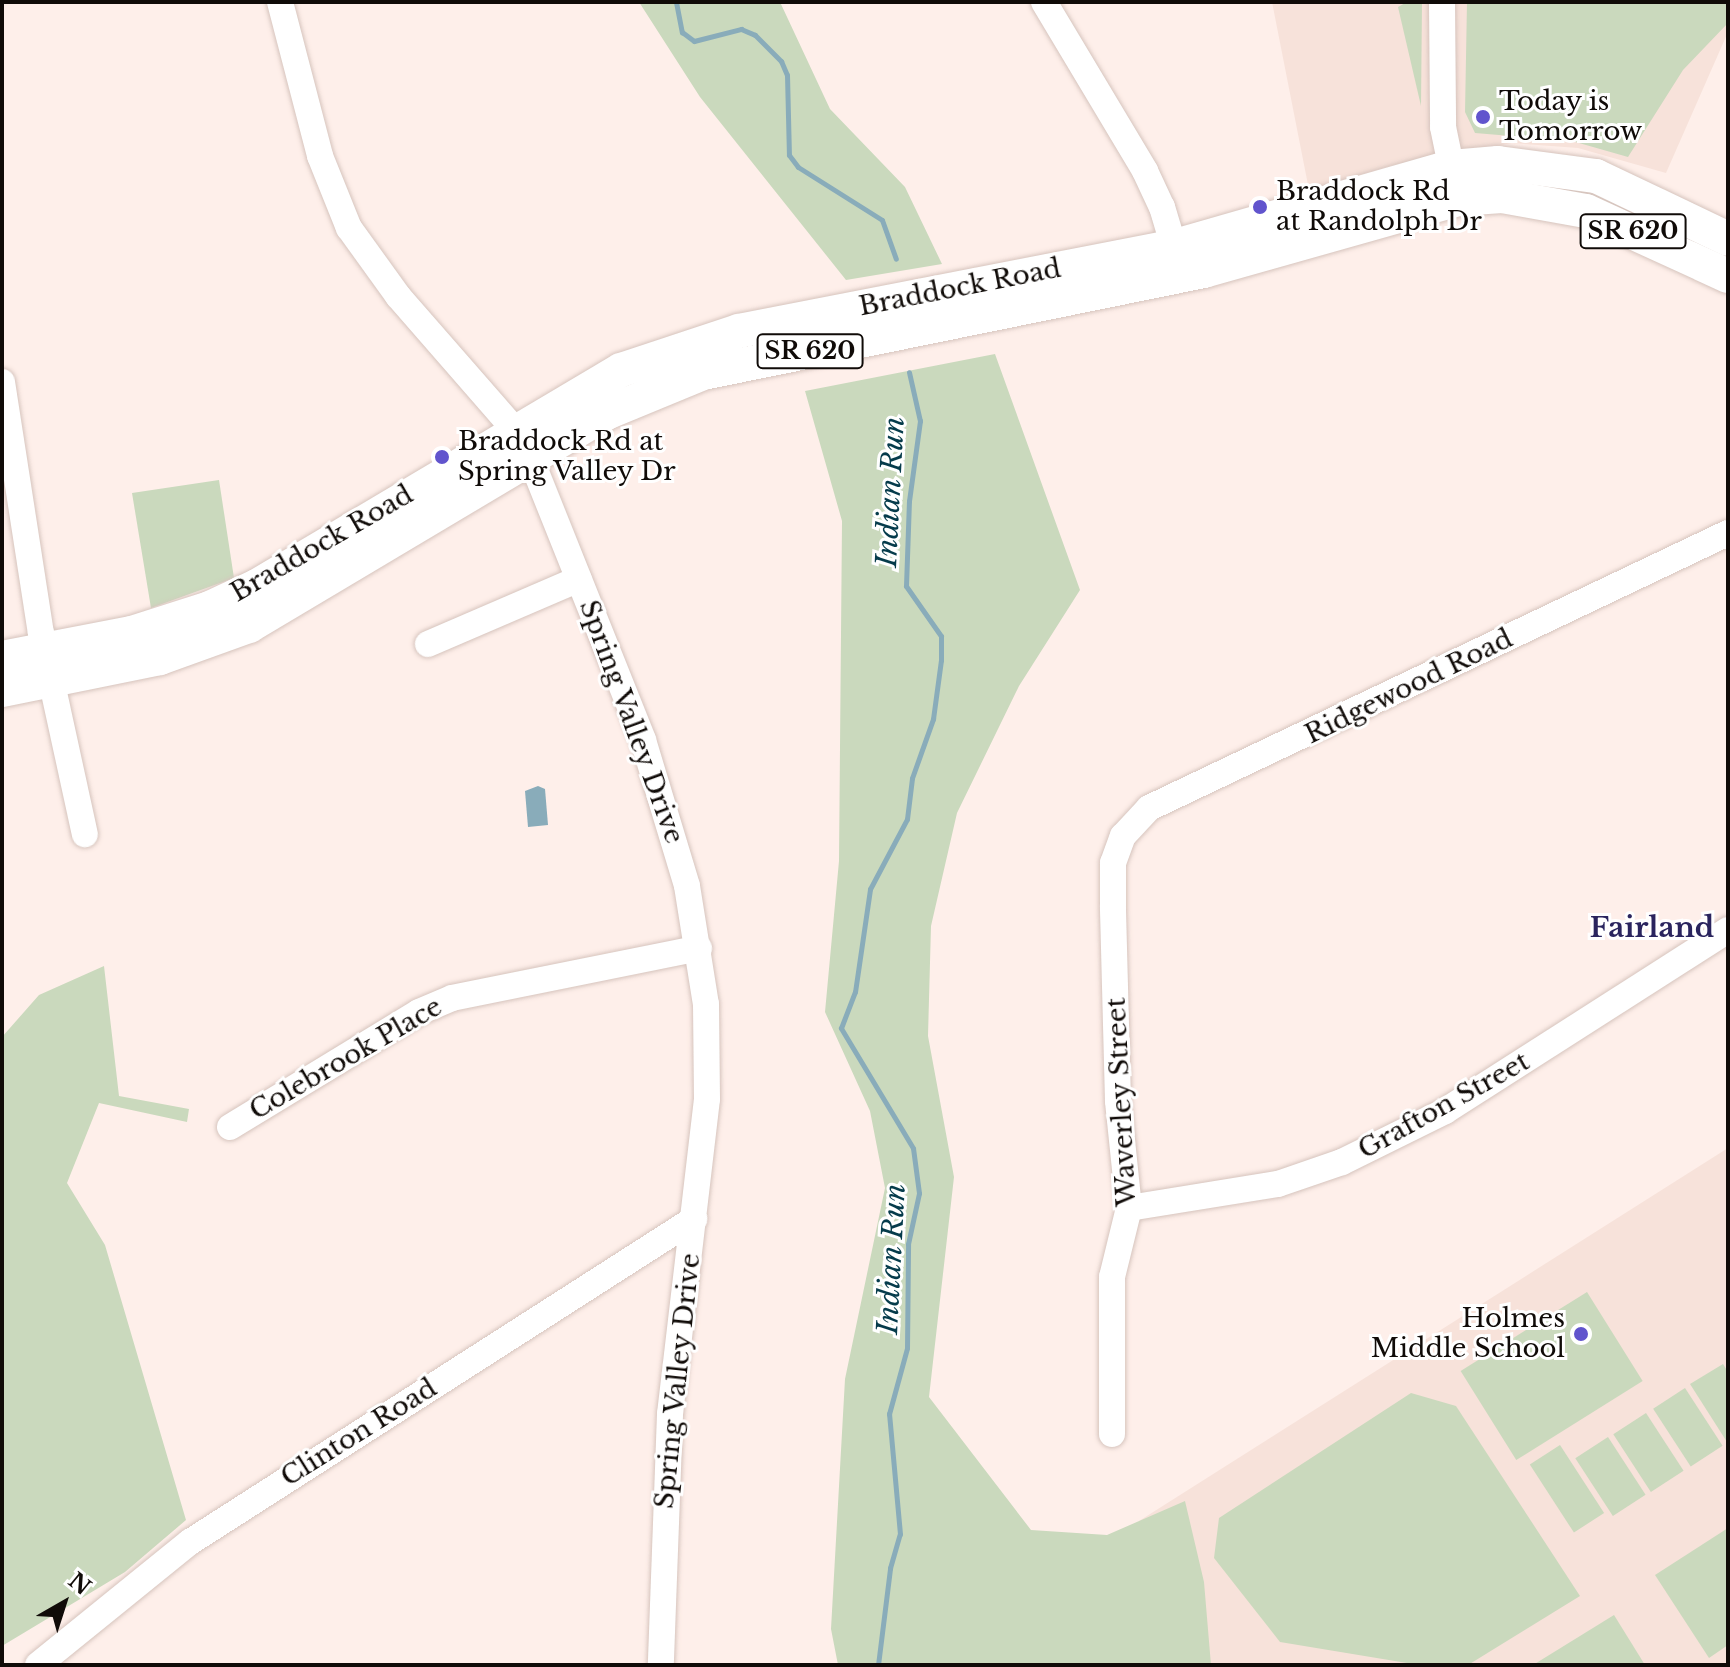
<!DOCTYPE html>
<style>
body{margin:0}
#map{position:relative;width:1730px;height:1667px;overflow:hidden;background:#feefea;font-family:"Libre Baskerville",serif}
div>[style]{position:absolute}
.built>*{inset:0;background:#f7e2da}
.green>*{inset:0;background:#cad9bd;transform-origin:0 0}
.water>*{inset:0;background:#89acba}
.stream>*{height:5px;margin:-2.5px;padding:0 2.5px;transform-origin:2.5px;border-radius:2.5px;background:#89acba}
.roads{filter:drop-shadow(0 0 2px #d6c4bd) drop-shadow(0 0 2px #d6c4bd)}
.minor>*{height:26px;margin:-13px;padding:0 13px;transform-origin:13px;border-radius:13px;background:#fff}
.major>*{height:34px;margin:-17px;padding:0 17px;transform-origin:17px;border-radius:17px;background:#fff}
.dots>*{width:22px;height:22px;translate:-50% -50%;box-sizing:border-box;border:4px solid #fff;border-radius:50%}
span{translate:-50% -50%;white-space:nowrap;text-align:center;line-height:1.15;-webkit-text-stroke:6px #fff;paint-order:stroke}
.shield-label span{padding:2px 6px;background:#fff;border:2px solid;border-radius:6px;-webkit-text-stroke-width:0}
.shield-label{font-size:24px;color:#100b08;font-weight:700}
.poi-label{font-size:26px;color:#100b08}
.left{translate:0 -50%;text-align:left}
.right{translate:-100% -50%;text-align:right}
.street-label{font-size:26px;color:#100b08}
.water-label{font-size:28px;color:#053b4b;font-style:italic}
.neighbourhood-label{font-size:28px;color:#2a245e;font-weight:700}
.frame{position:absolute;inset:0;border:4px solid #100b08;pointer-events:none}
.north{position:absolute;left:24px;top:1563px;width:80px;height:80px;-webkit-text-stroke:6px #fff;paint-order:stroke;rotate:39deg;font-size:22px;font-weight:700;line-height:32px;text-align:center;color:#100b08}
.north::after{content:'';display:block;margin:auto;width:28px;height:36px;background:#100b08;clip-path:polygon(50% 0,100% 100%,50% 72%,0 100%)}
</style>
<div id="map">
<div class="built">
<div style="clip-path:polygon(1272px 2px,1728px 2px,1728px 32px,1666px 173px,1578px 148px,1512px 143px,1393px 165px,1309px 190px)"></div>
<div style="clip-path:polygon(1728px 1148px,1728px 1665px,1137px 1665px,1139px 1521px)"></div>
</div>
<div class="green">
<div style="clip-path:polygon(639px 2px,780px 2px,830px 109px,905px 187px,942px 264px,846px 280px,700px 97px)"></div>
<div style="clip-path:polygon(1407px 2px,1422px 3px,1421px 106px,1398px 7px)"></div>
<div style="clip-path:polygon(1467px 2px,1728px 2px,1728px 23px,1683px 70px,1628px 157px,1572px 141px,1475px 133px,1465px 112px)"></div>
<div style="clip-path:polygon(995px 354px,1080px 590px,1019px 686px,957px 813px,931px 926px,928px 1036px,954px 1177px,929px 1397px,1031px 1530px,1107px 1535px,1185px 1501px,1204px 1582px,1211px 1665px,838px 1665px,831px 1629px,845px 1379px,885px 1188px,870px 1111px,825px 1012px,839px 861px,842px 521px,805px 391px)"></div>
<div style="clip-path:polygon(219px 480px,234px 578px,151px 608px,132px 493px)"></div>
<div style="clip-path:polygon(104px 966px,119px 1096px,189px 1109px,187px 1122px,99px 1103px,67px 1183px,105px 1245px,186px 1520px,125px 1572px,2px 1646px,2px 1037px,39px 995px)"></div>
<div style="left:1587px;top:1292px;width:105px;height:149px;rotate:58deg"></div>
<div style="clip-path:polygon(1723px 1364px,1728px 1372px,1727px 1442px,1690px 1384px)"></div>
<div style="left:1685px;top:1388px;width:69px;height:38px;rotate:57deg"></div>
<div style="clip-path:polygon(1411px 1393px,1456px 1406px,1580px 1596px,1468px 1665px,1419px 1665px,1280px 1642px,1214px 1558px,1219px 1518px)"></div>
<div style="left:1646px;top:1413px;width:69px;height:39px;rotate:57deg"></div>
<div style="left:1608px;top:1437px;width:69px;height:39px;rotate:57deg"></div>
<div style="left:1560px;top:1445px;width:81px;height:36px;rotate:57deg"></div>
<div style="clip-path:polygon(1728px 1528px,1728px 1645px,1709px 1658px,1655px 1575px)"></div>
<div style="clip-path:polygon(1614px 1615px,1645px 1665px,1533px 1665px)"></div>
</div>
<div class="water">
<div style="clip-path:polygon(538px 786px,545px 789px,548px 825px,528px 827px,525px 791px)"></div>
</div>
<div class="stream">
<div style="left:676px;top:2px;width:31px;rotate:79deg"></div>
<div style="left:682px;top:32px;width:15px;rotate:37deg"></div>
<div style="left:694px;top:41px;width:49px;rotate:-14.3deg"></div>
<div style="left:741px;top:29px;width:15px;rotate:23deg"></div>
<div style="left:755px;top:35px;width:37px;rotate:45deg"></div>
<div style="left:781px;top:61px;width:15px;rotate:67deg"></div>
<div style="left:787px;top:75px;width:80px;rotate:88.6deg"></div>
<div style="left:789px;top:155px;width:15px;rotate:53deg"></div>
<div style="left:798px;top:167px;width:99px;rotate:32.2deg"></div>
<div style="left:882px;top:220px;width:41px;rotate:70.3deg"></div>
<div style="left:878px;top:1665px;width:98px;rotate:-82.9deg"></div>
<div style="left:890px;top:1568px;width:35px;rotate:-74deg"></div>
<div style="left:900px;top:1534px;width:121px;rotate:-95.2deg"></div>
<div style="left:889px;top:1414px;width:68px;rotate:-74.7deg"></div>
<div style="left:907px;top:1348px;width:104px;rotate:-89.4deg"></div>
<div style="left:908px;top:1244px;width:52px;rotate:-77.8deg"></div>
<div style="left:919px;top:1193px;width:45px;rotate:-97.6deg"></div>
<div style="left:913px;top:1148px;width:140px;rotate:-121deg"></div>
<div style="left:841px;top:1028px;width:39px;rotate:-69deg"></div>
<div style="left:855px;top:992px;width:104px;rotate:-81.7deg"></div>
<div style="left:870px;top:889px;width:79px;rotate:-62.1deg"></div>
<div style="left:907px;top:819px;width:41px;rotate:-83deg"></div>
<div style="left:912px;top:778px;width:63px;rotate:-70.4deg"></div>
<div style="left:933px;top:719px;width:60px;rotate:-82.3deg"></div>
<div style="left:941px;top:660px;width:24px;rotate:-90deg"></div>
<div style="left:941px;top:636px;width:61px;rotate:-125deg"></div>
<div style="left:906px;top:586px;width:85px;rotate:-88deg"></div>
<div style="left:909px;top:501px;width:81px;rotate:-82.2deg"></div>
<div style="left:920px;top:421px;width:50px;rotate:-102.7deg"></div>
</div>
<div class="roads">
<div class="minor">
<div style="left:280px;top:2px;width:159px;rotate:75.4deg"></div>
<div style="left:320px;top:156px;width:78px;rotate:68.1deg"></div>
<div style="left:349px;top:228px;width:84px;rotate:54.2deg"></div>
<div style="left:398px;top:296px;width:178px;rotate:48.9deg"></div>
<div style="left:515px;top:430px;width:42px;rotate:62.8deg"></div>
<div style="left:534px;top:467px;width:294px;rotate:68.2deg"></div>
<div style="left:643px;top:740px;width:152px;rotate:73.2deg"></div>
<div style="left:687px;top:886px;width:120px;rotate:80.9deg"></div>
<div style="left:706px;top:1004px;width:95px;rotate:89.4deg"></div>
<div style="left:707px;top:1099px;width:317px;rotate:96.7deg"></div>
<div style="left:670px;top:1414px;width:251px;rotate:92.1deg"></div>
<div style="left:1044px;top:2px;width:197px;rotate:59.1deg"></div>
<div style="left:1145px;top:171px;width:40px;rotate:65deg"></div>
<div style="left:1162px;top:207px;width:59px;rotate:73.4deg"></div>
<div style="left:1442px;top:2px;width:125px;rotate:89.5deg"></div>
<div style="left:1443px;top:127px;width:59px;rotate:78.3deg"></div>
<div style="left:2px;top:382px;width:254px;rotate:81.2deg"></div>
<div style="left:41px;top:633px;width:206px;rotate:77.7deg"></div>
<div style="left:428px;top:644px;width:164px;rotate:-23.3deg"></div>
<div style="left:230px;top:1127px;width:221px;rotate:-31.3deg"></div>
<div style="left:419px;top:1012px;width:36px;rotate:-23deg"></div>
<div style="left:452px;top:998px;width:252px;rotate:-11.4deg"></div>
<div style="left:1129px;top:1208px;width:151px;rotate:-9.2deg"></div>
<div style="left:1278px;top:1184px;width:68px;rotate:-19deg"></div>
<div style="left:1342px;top:1162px;width:115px;rotate:-26.3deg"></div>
<div style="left:1445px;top:1111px;width:336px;rotate:-32.6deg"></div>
<div style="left:1112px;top:1434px;width:157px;rotate:-90deg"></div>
<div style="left:1112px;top:1277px;width:71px;rotate:-76.2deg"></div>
<div style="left:1129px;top:1208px;width:108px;rotate:-95.9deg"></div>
<div style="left:1118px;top:1101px;width:195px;rotate:-91.5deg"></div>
<div style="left:1113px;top:906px;width:43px;rotate:-90deg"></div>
<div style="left:1113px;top:863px;width:29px;rotate:-70deg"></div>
<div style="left:1123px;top:836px;width:38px;rotate:-47deg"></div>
<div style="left:1149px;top:808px;width:641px;rotate:-25.41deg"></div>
<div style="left:38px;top:1665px;width:196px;rotate:-39deg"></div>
<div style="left:190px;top:1542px;width:599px;rotate:-32.65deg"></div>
</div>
<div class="major">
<div style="left:2px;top:658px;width:132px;rotate:-10.9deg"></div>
<div style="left:132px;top:633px;width:82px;rotate:-17.8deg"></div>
<div style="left:210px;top:608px;width:52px;rotate:-25.1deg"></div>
<div style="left:257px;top:586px;width:423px;rotate:-30.7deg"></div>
<div style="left:621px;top:370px;width:124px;rotate:-18.3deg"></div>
<div style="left:739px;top:331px;width:444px;rotate:-11deg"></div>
<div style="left:1175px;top:246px;width:287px;rotate:-16deg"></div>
<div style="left:1451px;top:167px;width:47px;rotate:-4.9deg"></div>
<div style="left:1498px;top:163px;width:99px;rotate:7.6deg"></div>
<div style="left:1596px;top:176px;width:146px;rotate:25.5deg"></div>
<div style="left:2px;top:690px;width:161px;rotate:-11.4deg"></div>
<div style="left:160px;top:658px;width:95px;rotate:-19.8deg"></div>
<div style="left:249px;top:626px;width:416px;rotate:-30.8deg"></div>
<div style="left:606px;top:413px;width:105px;rotate:-22.4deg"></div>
<div style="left:703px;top:373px;width:511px;rotate:-11.51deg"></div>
<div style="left:1204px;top:271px;width:264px;rotate:-15.8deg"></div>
<div style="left:1458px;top:199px;width:44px;rotate:-3.9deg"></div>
<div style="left:1502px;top:196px;width:85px;rotate:10.1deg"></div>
<div style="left:1586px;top:211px;width:156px;rotate:24.6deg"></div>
</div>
</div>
<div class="dots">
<div style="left:1483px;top:117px;background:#6154cd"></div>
<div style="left:1260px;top:207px;background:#6154cd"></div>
<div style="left:442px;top:457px;background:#6154cd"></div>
<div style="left:1581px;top:1334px;background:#6154cd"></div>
</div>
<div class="shield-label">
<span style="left:1633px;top:231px">SR 620</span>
<span style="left:810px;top:351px">SR 620</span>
</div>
<div class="poi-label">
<span class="left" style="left:1499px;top:117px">Today is<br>Tomorrow</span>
<span class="left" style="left:1276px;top:207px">Braddock Rd<br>at Randolph Dr</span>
<span class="left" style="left:458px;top:457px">Braddock Rd at<br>Spring Valley Dr</span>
<span class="right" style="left:1565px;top:1334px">Holmes<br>Middle School</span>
</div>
<div class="street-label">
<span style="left:960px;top:288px;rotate:-11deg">Braddock Road</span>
<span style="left:322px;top:544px;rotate:-30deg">Braddock Road</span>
<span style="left:1409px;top:687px;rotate:-26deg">Ridgewood Road</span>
<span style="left:631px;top:722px;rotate:70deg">Spring Valley Drive</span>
<span style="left:346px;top:1059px;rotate:-30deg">Colebrook Place</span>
<span style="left:1122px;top:1102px;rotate:-93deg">Waverley Street</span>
<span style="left:1444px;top:1106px;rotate:-29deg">Grafton Street</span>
<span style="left:678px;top:1381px;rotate:-84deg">Spring Valley Drive</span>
<span style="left:359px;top:1433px;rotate:-32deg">Clinton Road</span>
</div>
<div class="water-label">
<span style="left:891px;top:492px;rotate:-87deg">Indian Run</span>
<span style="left:892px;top:1259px;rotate:-87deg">Indian Run</span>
</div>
<div class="neighbourhood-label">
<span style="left:1652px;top:928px">Fairland</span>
</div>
<div class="frame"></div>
<div class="north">N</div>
</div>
